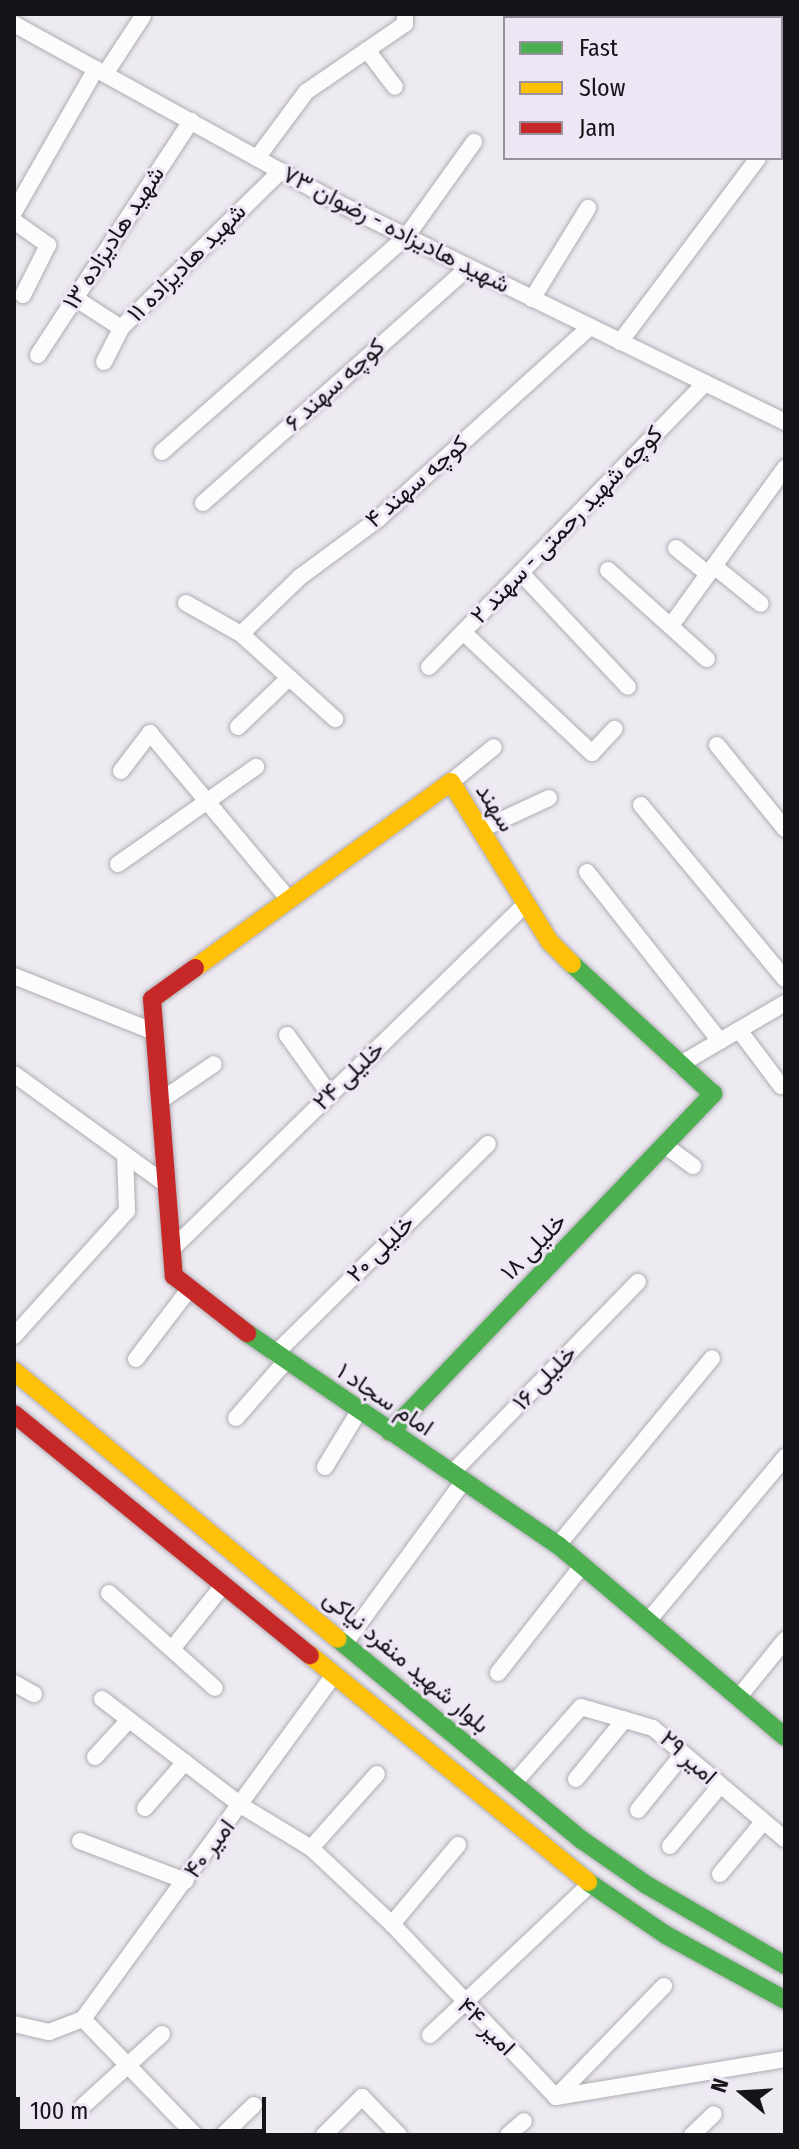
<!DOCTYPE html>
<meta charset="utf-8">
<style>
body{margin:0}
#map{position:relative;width:799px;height:2149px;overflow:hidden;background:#eeeaf2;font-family:"Fira Sans Condensed",Vazirmatn,sans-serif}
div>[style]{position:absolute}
.roads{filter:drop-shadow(0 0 2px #afacb2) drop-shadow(0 0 2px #afacb2)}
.street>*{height:16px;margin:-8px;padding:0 8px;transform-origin:8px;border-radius:8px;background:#fcfcfd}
.fast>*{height:18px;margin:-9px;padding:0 9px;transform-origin:9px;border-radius:9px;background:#4caf50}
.slow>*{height:18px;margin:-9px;padding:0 9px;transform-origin:9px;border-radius:9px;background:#ffc107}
.jam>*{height:18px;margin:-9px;padding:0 9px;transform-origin:9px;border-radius:9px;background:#c62828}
span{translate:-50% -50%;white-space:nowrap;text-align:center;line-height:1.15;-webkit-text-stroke:6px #efe6f5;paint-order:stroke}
.street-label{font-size:24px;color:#161418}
.frame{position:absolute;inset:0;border:16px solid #161418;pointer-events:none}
.legend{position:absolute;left:503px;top:16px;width:280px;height:144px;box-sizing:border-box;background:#efe6f5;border:2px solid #98929d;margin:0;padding:10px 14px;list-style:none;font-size:24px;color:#161418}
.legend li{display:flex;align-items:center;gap:16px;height:40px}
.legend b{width:40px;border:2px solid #98929d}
.north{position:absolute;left:703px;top:2053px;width:80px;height:80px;-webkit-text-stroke:6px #efe6f5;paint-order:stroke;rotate:288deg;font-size:22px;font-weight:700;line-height:32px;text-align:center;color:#161418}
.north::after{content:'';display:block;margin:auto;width:28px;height:36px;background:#161418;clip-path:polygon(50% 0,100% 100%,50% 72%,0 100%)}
.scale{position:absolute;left:16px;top:2097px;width:250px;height:36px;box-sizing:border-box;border:4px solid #161418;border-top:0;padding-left:10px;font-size:24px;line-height:28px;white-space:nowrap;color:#161418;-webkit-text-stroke:6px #efe6f5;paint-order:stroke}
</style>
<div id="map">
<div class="roads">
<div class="street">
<div style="left:555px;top:14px;width:7px;rotate:34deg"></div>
<div style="left:526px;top:18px;width:5px;rotate:-53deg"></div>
<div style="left:751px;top:18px;width:4px;rotate:-63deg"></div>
<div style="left:14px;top:24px;width:377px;rotate:28.9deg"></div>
<div style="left:344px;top:206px;width:491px;rotate:26.1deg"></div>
<div style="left:367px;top:50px;width:46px;rotate:52.9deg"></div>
<div style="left:105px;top:74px;width:69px;rotate:-56.8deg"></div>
<div style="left:781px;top:127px;width:6px;rotate:-51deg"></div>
<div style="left:257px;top:158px;width:82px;rotate:-53.4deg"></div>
<div style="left:306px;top:92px;width:120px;rotate:-34.5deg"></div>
<div style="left:405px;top:24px;width:10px;rotate:-90deg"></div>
<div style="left:14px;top:212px;width:165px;rotate:-60.2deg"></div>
<div style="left:14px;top:221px;width:42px;rotate:35.2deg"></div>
<div style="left:48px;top:245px;width:56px;rotate:116.6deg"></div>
<div style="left:75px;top:298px;width:55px;rotate:33.1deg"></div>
<div style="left:532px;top:299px;width:107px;rotate:-58.4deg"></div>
<div style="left:620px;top:342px;width:230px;rotate:-53.1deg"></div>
<div style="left:38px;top:355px;width:280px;rotate:-56.8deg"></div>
<div style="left:104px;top:362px;width:38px;rotate:-63deg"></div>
<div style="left:121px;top:328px;width:224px;rotate:-44.5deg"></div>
<div style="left:162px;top:452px;width:325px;rotate:-41.4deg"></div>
<div style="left:406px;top:237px;width:117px;rotate:-54.4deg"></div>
<div style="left:203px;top:503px;width:354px;rotate:-41.6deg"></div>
<div style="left:676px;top:548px;width:41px;rotate:39.1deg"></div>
<div style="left:714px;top:566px;width:60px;rotate:39deg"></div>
<div style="left:608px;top:570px;width:133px;rotate:42deg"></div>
<div style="left:521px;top:573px;width:156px;rotate:46.8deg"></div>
<div style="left:186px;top:603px;width:63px;rotate:29.4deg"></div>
<div style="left:241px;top:634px;width:127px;rotate:42.1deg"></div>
<div style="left:672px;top:624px;width:193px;rotate:-54.1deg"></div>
<div style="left:463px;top:632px;width:177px;rotate:43.2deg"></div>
<div style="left:592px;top:753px;width:33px;rotate:-47deg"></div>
<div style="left:241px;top:634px;width:82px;rotate:-44deg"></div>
<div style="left:300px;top:577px;width:96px;rotate:-36.5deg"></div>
<div style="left:377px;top:520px;width:287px;rotate:-42.2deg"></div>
<div style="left:429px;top:667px;width:396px;rotate:-45.8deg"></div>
<div style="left:238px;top:727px;width:71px;rotate:-43.9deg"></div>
<div style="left:717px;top:745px;width:108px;rotate:51deg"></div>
<div style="left:121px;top:771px;width:48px;rotate:-52.7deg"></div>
<div style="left:150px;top:733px;width:217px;rotate:50.2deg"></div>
<div style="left:451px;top:782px;width:55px;rotate:-39.1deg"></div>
<div style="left:641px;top:805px;width:226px;rotate:50.4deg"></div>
<div style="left:480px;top:830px;width:76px;rotate:-24.9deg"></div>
<div style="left:118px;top:864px;width:169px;rotate:-35.1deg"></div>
<div style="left:587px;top:872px;width:215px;rotate:51.8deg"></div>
<div style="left:14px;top:976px;width:152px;rotate:21.7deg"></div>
<div style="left:739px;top:1030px;width:70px;rotate:53.1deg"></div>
<div style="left:287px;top:1035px;width:74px;rotate:54.4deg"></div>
<div style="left:679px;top:1065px;width:123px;rotate:-30.3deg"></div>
<div style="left:14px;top:1074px;width:189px;rotate:36deg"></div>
<div style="left:160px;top:1101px;width:65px;rotate:-34.4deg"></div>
<div style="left:664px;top:1145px;width:36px;rotate:36deg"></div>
<div style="left:172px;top:1249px;width:494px;rotate:-44.3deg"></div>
<div style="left:14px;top:1336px;width:169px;rotate:-47.9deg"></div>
<div style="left:127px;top:1211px;width:56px;rotate:-92deg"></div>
<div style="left:275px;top:1354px;width:299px;rotate:-44.6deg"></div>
<div style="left:136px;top:1359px;width:89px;rotate:-52.7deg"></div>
<div style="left:236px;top:1418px;width:74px;rotate:-48.8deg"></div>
<div style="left:325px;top:1467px;width:66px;rotate:-58.7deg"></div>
<div style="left:451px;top:1474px;width:268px;rotate:-45.8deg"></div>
<div style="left:558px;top:1545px;width:242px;rotate:-50.5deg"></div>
<div style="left:109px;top:1593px;width:142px;rotate:41.9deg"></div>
<div style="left:648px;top:1621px;width:214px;rotate:-50.1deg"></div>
<div style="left:345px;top:1643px;width:200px;rotate:-53.8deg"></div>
<div style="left:172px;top:1649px;width:83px;rotate:-51.3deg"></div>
<div style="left:498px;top:1673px;width:136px;rotate:-51.9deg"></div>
<div style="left:14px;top:1683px;width:23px;rotate:29deg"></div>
<div style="left:738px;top:1698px;width:75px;rotate:-51deg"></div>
<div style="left:102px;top:1699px;width:176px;rotate:37.4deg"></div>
<div style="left:242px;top:1806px;width:81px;rotate:31.3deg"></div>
<div style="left:311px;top:1848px;width:111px;rotate:43.2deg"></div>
<div style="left:392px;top:1924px;width:238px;rotate:46.5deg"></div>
<div style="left:95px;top:1757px;width:50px;rotate:-47.4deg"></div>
<div style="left:576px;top:1779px;width:77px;rotate:-50.8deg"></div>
<div style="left:514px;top:1783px;width:101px;rotate:-48.6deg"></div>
<div style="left:581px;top:1707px;width:75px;rotate:16.3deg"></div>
<div style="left:653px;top:1728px;width:172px;rotate:40.1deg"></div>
<div style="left:145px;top:1808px;width:61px;rotate:-49deg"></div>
<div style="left:638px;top:1810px;width:72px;rotate:-51.2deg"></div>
<div style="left:80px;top:1841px;width:113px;rotate:20.7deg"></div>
<div style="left:670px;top:1846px;width:77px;rotate:-50.3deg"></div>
<div style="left:311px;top:1848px;width:99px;rotate:-48.3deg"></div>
<div style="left:720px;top:1874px;width:67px;rotate:-50.4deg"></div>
<div style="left:392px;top:1924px;width:103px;rotate:-50.1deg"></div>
<div style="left:83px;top:2019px;width:426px;rotate:-53.9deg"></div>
<div style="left:83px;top:2019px;width:161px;rotate:46deg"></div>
<div style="left:14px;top:2024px;width:36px;rotate:13deg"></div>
<div style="left:49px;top:2032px;width:36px;rotate:-21deg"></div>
<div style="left:430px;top:2035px;width:220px;rotate:-43.3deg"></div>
<div style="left:556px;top:2097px;width:232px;rotate:-9.4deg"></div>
<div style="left:556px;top:2097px;width:155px;rotate:-45.8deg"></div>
<div style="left:83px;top:2106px;width:107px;rotate:-42.3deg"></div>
<div style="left:223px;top:2135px;width:43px;rotate:-44.1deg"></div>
<div style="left:324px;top:2135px;width:54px;rotate:-45deg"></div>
<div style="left:362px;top:2097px;width:53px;rotate:45.8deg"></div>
<div style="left:508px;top:2135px;width:21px;rotate:-41deg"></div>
<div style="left:692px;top:2135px;width:30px;rotate:-44deg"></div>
</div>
<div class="fast">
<div style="left:247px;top:1333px;width:376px;rotate:34.3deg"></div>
<div style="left:558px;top:1545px;width:297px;rotate:40.2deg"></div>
<div style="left:390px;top:1432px;width:468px;rotate:-46.3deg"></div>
<div style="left:713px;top:1094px;width:192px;rotate:-137.3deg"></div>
<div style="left:338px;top:1639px;width:316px;rotate:39.5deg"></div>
<div style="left:582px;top:1840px;width:77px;rotate:34.9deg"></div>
<div style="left:645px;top:1884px;width:162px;rotate:30.1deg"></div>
<div style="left:588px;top:1882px;width:94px;rotate:34.2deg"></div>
<div style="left:666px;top:1935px;width:136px;rotate:28.6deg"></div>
</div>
<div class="slow">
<div style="left:195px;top:968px;width:316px;rotate:-36deg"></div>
<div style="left:451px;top:782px;width:188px;rotate:58.3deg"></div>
<div style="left:550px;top:942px;width:31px;rotate:45deg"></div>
<div style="left:14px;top:1371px;width:420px;rotate:39.6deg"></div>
<div style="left:310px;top:1655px;width:359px;rotate:39.2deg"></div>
</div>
<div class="jam">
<div style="left:195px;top:968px;width:53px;rotate:144.2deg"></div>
<div style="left:152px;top:999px;width:278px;rotate:85.5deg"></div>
<div style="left:174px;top:1276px;width:93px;rotate:38deg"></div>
<div style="left:14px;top:1414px;width:382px;rotate:39.2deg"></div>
</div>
</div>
<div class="street-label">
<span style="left:396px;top:230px;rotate:27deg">شهید هادیزاده - رضوان ۷۳</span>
<span style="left:114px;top:238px;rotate:-57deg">شهید هادیزاده ۱۳</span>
<span style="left:187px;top:263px;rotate:-45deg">شهید هادیزاده ۱۱</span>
<span style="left:335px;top:385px;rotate:-42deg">کوچه سهند ۶</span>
<span style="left:417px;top:482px;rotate:-41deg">کوچه سهند ۴</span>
<span style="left:567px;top:525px;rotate:-46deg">کوچه شهید رحمتی - سهند ۲</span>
<span style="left:495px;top:808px;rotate:58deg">سهند</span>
<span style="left:349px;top:1076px;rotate:-44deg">خلیلی ۲۴</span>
<span style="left:534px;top:1247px;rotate:-46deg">خلیلی ۱۸</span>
<span style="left:381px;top:1249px;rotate:-45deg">خلیلی ۲۰</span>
<span style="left:545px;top:1378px;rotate:-46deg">خلیلی ۱۶</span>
<span style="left:385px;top:1400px;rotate:34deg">امام سجاد ۱</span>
<span style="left:406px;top:1662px;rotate:40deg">بلوار شهید منفرد نیاکی</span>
<span style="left:688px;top:1758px;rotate:42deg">امیر ۲۹</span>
<span style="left:210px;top:1849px;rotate:-53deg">امیر ۴۰</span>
<span style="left:486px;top:2027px;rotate:45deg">امیر ۴۴</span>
</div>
<div class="frame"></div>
<ul class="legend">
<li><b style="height:10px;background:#4caf50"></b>Fast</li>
<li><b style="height:10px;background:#ffc107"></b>Slow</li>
<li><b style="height:10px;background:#c62828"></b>Jam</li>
</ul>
<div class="north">N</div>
<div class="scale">100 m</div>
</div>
